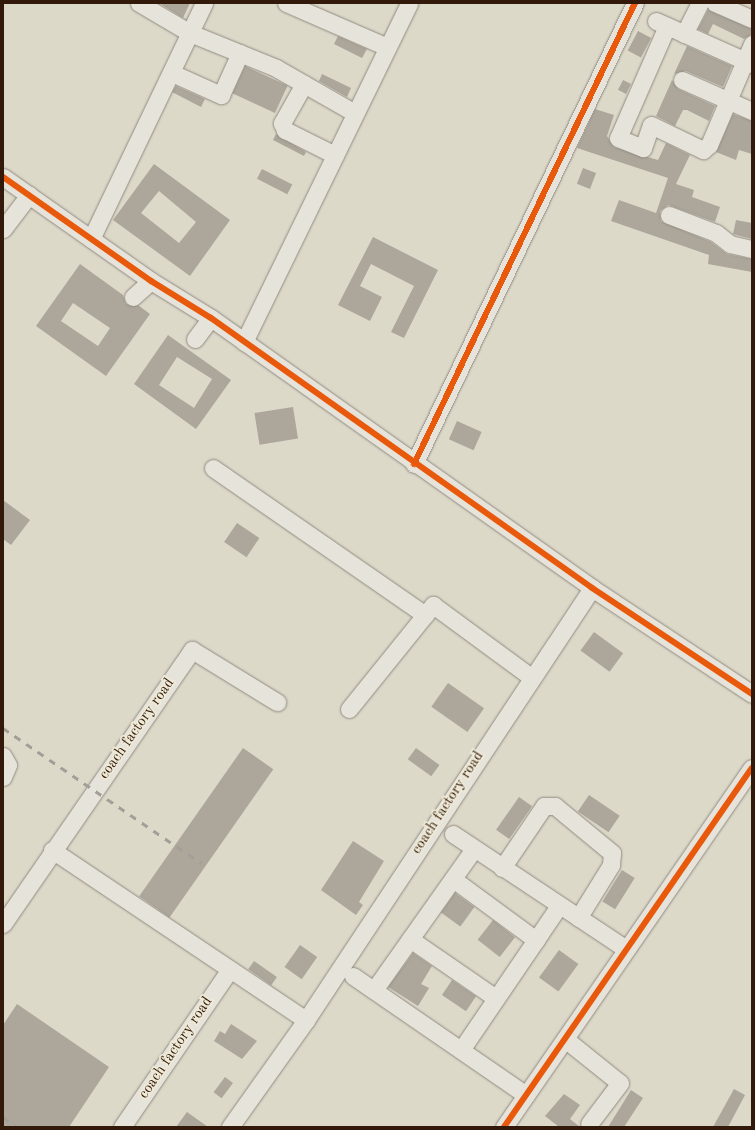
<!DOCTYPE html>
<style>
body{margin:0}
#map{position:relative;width:755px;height:1130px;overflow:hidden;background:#ddd9c9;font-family:"Old Standard TT",serif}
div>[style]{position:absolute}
.building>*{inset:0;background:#aca69b;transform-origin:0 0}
.roads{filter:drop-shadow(0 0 1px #918b80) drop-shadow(0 0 1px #918b80)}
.minor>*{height:17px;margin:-8.5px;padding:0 8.5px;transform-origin:8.5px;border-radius:8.5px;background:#e6e3db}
.rail>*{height:3px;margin-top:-1.5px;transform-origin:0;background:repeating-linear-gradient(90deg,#a39f98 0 7px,transparent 0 14px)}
.cycleway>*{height:6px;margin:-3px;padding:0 3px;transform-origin:3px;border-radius:3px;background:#e8590c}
span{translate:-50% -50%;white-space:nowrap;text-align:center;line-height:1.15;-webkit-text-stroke:3.5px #eeead7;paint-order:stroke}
.street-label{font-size:15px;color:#331909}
.frame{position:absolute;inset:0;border:4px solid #331909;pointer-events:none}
</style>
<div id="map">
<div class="building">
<div style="clip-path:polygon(159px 3px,190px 3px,183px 18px)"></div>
<div style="clip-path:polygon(708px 10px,752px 29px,752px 34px,744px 39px,713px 24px,708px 34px,698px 29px)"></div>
<div style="left:638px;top:31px;width:15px;height:22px;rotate:28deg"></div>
<div style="clip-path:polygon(338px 36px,367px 49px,362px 58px,334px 44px)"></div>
<div style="clip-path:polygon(687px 46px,732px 66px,723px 87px,686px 71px,674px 74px)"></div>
<div style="left:245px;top:66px;width:47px;height:30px;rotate:25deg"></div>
<div style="clip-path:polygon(322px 74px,351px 88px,347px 97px,319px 81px)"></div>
<div style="left:623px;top:80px;width:9px;height:11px;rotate:27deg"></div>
<div style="clip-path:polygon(672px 80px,678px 89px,715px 106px,709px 121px,687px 110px,683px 110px,675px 126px,656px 116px)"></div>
<div style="clip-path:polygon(176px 86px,205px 99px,201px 107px,172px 92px)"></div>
<div style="clip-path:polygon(595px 109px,614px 115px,607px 136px,614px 147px,658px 160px,666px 143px,690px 155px,676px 184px,694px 190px,692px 197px,720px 207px,715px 222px,668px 205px,660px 211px,661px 221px,711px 242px,727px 254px,752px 259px,752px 272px,708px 264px,709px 255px,611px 221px,619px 200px,656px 213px,668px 178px,577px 148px)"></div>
<div style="clip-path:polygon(733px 114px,752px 121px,752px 154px,739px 150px,736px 160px,716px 152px)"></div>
<div style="clip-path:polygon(276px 134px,306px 152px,304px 156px,273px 140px)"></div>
<div style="clip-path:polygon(evenodd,154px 164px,230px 220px,190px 276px,113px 220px,154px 164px,159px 191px,196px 222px,179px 243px,141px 213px,159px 191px)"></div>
<div style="left:583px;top:168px;width:14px;height:17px;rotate:21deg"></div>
<div style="left:262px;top:169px;width:34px;height:11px;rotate:27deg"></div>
<div style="clip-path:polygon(736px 220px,752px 223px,752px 239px,733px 234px)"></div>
<div style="clip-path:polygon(373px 237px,438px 270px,404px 338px,391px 332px,414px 286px,371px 264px,360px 286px,382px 297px,370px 321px,338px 305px)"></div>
<div style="clip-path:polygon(evenodd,80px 264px,123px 295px,126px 304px,138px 305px,150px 314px,106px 376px,36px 326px,80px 264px,73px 303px,110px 328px,98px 346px,61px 321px,73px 303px)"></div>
<div style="clip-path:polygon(evenodd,168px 335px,231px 380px,196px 429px,134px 384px,168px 335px,177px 357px,212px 379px,194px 408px,159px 385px,177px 357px)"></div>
<div style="left:293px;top:407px;width:32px;height:39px;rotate:81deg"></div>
<div style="left:457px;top:421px;width:27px;height:20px;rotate:24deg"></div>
<div style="clip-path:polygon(3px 500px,30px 520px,11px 545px,3px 539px)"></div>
<div style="left:237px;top:523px;width:27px;height:23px;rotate:34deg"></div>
<div style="left:594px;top:632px;width:36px;height:23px;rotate:36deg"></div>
<div style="left:448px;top:683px;width:44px;height:29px;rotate:35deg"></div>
<div style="left:243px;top:748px;width:37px;height:181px;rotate:35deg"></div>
<div style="left:416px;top:748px;width:29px;height:14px;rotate:36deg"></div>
<div style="left:589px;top:795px;width:37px;height:20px;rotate:34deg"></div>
<div style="left:519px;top:797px;width:16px;height:40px;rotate:35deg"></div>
<div style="clip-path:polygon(353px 841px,384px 861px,359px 902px,363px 905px,356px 915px,321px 890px)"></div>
<div style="left:622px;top:870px;width:15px;height:37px;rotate:32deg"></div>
<div style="left:455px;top:893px;width:24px;height:24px;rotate:36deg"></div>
<div style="left:493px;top:920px;width:28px;height:25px;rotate:38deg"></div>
<div style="left:300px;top:945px;width:21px;height:27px;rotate:35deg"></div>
<div style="left:559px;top:950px;width:24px;height:34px;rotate:36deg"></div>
<div style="clip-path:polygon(413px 953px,432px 966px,421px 984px,429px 988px,418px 1006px,388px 987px)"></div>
<div style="left:254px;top:961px;width:28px;height:10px;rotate:35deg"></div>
<div style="left:452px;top:980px;width:29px;height:18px;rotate:34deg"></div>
<div style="clip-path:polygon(17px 1004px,109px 1067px,69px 1127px,3px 1127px,3px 1025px)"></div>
<div style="clip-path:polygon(231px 1024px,257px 1041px,242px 1059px,214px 1041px,220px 1031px,225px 1034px)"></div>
<div style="left:225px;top:1077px;width:10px;height:19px;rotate:37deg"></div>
<div style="clip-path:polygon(734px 1089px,745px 1095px,728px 1127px,713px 1127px)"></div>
<div style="clip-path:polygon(631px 1090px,643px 1098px,624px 1127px,608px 1127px)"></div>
<div style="clip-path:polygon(564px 1094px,580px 1105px,570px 1119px,580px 1127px,559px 1127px,545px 1116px)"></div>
<div style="clip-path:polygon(187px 1112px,208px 1127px,176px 1127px)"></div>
</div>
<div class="roads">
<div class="minor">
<div style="left:139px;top:3px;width:59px;rotate:30.5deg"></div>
<div style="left:190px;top:33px;width:93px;rotate:22.1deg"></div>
<div style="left:276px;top:68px;width:91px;rotate:29.7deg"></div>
<div style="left:286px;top:3px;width:110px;rotate:23.5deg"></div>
<div style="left:715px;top:3px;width:40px;rotate:23.4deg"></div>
<div style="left:656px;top:21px;width:105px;rotate:24.1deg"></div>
<div style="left:667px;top:26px;width:122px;rotate:113.6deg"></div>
<div style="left:618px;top:138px;width:27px;rotate:22deg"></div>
<div style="left:643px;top:148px;width:24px;rotate:-71deg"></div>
<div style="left:651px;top:125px;width:58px;rotate:25.7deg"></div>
<div style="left:703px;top:150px;width:8px;rotate:-40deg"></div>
<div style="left:709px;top:145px;width:110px;rotate:-66.9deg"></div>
<div style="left:684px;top:34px;width:35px;rotate:-63deg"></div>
<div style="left:172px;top:73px;width:54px;rotate:24.2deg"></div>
<div style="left:221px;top:95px;width:46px;rotate:-65.7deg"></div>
<div style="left:682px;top:80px;width:77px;rotate:23.9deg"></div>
<div style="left:304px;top:84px;width:45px;rotate:119.4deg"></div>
<div style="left:282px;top:123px;width:8px;rotate:67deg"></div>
<div style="left:285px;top:130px;width:56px;rotate:26.6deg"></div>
<div style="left:3px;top:177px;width:181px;rotate:35.1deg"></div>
<div style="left:151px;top:281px;width:70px;rotate:31.7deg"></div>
<div style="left:211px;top:318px;width:467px;rotate:35.3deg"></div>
<div style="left:592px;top:588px;width:192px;rotate:33.5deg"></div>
<div style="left:669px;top:215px;width:50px;rotate:21deg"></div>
<div style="left:716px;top:233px;width:18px;rotate:38deg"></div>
<div style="left:730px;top:244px;width:23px;rotate:13deg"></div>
<div style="left:3px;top:229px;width:43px;rotate:-52.6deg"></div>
<div style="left:91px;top:239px;width:262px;rotate:-64.4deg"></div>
<div style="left:133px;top:297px;width:24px;rotate:-42deg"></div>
<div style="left:195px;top:339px;width:26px;rotate:-53deg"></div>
<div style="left:244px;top:342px;width:377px;rotate:-64deg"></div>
<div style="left:414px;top:464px;width:511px;rotate:-64.39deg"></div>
<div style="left:213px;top:468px;width:258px;rotate:34.7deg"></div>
<div style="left:349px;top:709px;width:134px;rotate:-51.1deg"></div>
<div style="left:433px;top:605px;width:122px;rotate:36.3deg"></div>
<div style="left:3px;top:756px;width:10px;rotate:61deg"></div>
<div style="left:8px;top:765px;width:13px;rotate:113deg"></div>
<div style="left:453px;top:834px;width:208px;rotate:33.6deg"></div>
<div style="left:52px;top:850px;width:306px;rotate:33.8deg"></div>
<div style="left:502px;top:868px;width:75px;rotate:-55.9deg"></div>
<div style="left:544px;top:806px;width:11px"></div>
<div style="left:555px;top:806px;width:74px;rotate:39.5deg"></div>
<div style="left:612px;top:853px;width:12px;rotate:95deg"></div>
<div style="left:611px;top:865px;width:62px;rotate:121.9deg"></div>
<div style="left:453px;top:879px;width:103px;rotate:36.3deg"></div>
<div style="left:3px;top:924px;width:333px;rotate:-55.4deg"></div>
<div style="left:192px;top:650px;width:100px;rotate:31.5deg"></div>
<div style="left:410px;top:939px;width:104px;rotate:34.5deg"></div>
<div style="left:353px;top:976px;width:210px;rotate:34.5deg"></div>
<div style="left:374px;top:990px;width:171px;rotate:-54.7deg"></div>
<div style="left:565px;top:1039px;width:70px;rotate:38.7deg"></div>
<div style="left:620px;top:1083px;width:51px;rotate:127.1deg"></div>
<div style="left:461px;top:1050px;width:174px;rotate:-55.8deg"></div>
<div style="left:122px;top:1127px;width:191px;rotate:-55.6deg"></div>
<div style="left:230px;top:1127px;width:131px;rotate:-54.6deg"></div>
<div style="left:306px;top:1020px;width:518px;rotate:-56.49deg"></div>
<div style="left:504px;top:1127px;width:436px;rotate:-55.4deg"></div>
</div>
</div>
<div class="rail">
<div style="left:3px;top:728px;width:240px;rotate:34.3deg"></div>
<div style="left:3px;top:1117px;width:17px;rotate:36deg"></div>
</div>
<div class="cycleway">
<div style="left:3px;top:177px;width:181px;rotate:35.1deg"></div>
<div style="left:151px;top:281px;width:70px;rotate:31.7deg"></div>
<div style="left:211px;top:318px;width:467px;rotate:35.3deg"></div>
<div style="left:592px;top:588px;width:192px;rotate:33.5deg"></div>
<div style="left:414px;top:464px;width:511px;rotate:-64.39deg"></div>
<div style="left:504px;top:1127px;width:436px;rotate:-55.4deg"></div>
</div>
<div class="street-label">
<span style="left:137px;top:729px;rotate:-55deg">coach factory road</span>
<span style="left:448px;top:803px;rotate:-57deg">coach factory road</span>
<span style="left:176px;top:1048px;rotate:-56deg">coach factory road</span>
</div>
<div class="frame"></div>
</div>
